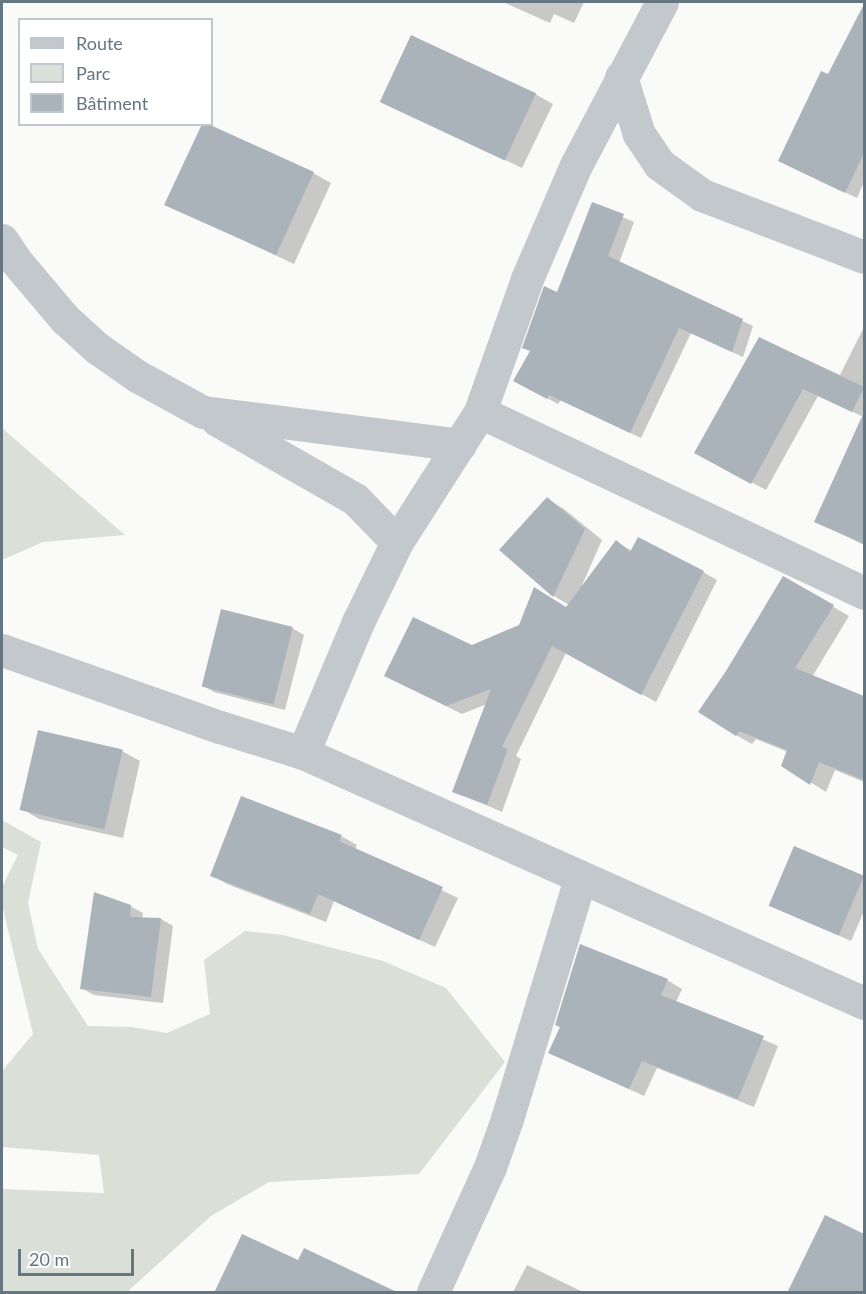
<!DOCTYPE html>
<meta charset="utf-8">
<style>
body{margin:0}
#map{position:relative;width:866px;height:1294px;overflow:hidden;background:#fafaf8;font-family:Lato,sans-serif}
div>[style]{position:absolute}
.green>*{inset:0;background:#dadfd7}
.shadow>*{inset:0;background:#0003}
.building>*{inset:0;background:#aab3b9;transform-origin:0 0}
.minor>*{height:33px;margin:-16.5px;padding:0 16.5px;transform-origin:16.5px;border-radius:16.5px;background:#c3c8cc}
span{translate:-50% -50%;white-space:nowrap;text-align:center;line-height:1.15;-webkit-text-stroke:6px #fff;paint-order:stroke}
.frame{position:absolute;inset:0;border:3px solid #657683;pointer-events:none}
.legend{position:absolute;left:18px;top:18px;width:195px;height:108px;box-sizing:border-box;background:#fff;border:2px solid #c1c8cd;margin:0;padding:8px 10px;list-style:none;font-size:18px;color:#657683}
.legend li{display:flex;align-items:center;gap:12px;height:30px}
.legend b{width:30px;border:2px solid #c1c8cd}
.scale{position:absolute;left:18px;top:1249px;width:116px;height:27px;box-sizing:border-box;border:3px solid #657683;border-top:0;padding-left:8px;font-size:18px;line-height:21px;white-space:nowrap;color:#657683;-webkit-text-stroke:4px #fff;paint-order:stroke}
</style>
<div id="map">
<div class="green">
<div style="clip-path:polygon(2px 428px,125px 535px,43px 542px,2px 560px)"></div>
<div style="clip-path:polygon(2px 820px,41px 842px,28px 903px,38px 949px,88px 1026px,132px 1027px,167px 1033px,210px 1014px,204px 960px,245px 931px,283px 935px,383px 961px,446px 988px,505px 1062px,419px 1174px,269px 1182px,211px 1216px,127px 1292px,2px 1292px,2px 1189px,104px 1193px,99px 1155px,2px 1147px,2px 1071px,33px 1034px,2px 905px,2px 887px,18px 855px,2px 847px)"></div>
</div>
<div class="shadow">
<div style="clip-path:polygon(503px 2px,584px 2px,574px 23px,554px 14px,550px 23px)"></div>
<div style="clip-path:polygon(864px 8px,864px 182px,857px 198px,791px 167px,828px 75px)"></div>
<div style="clip-path:polygon(535px 94px,553px 104px,522px 168px,381px 101px)"></div>
<div style="clip-path:polygon(313px 173px,331px 183px,294px 264px,166px 204px)"></div>
<div style="clip-path:polygon(592px 204px,634px 222px,619px 263px,753px 326px,743px 357px,691px 333px,641px 438px,561px 400px,558px 404px,526px 387px)"></div>
<div style="clip-path:polygon(864px 327px,864px 545px,816px 521px,864px 417px,818px 396px,766px 490px,710px 460px,759px 338px,840px 375px)"></div>
<div style="clip-path:polygon(547px 499px,564px 509px,602px 540px,579px 592px,617px 542px,632px 551px,703px 572px,717px 580px,656px 702px,566px 653px,516px 756px,521px 759px,502px 812px,454px 791px,487px 704px,462px 714px,386px 676px,472px 647px,566px 608px,569px 605px,554px 596px,501px 550px)"></div>
<div style="clip-path:polygon(784px 578px,849px 616px,812px 677px,864px 697px,864px 782px,835px 770px,826px 792px,783px 765px,788px 752px,756px 739px,752px 744px,736px 735px,727px 672px)"></div>
<div style="clip-path:polygon(292px 628px,304px 635px,285px 710px,214px 692px,202px 685px)"></div>
<div style="clip-path:polygon(122px 751px,140px 761px,123px 838px,39px 819px,22px 809px)"></div>
<div style="clip-path:polygon(341px 836px,357px 845px,355px 849px,458px 898px,435px 947px,334px 901px,326px 922px,227px 884px,212px 875px)"></div>
<div style="clip-path:polygon(795px 848px,864px 878px,864px 911px,851px 941px,771px 905px)"></div>
<div style="clip-path:polygon(130px 906px,143px 913px,142px 919px,161px 919px,173px 926px,163px 1003px,94px 995px,81px 988px)"></div>
<div style="clip-path:polygon(667px 980px,682px 989px,676px 1002px,778px 1046px,754px 1107px,657px 1068px,644px 1096px,550px 1053px)"></div>
<div style="clip-path:polygon(826px 1217px,864px 1235px,864px 1292px,790px 1292px)"></div>
<div style="clip-path:polygon(527px 1265px,583px 1292px,513px 1292px)"></div>
</div>
<div class="building">
<div style="clip-path:polygon(864px 4px,864px 153px,845px 193px,778px 161px,821px 71px,828px 74px)"></div>
<div style="left:411px;top:35px;width:138px;height:74px;rotate:25deg"></div>
<div style="clip-path:polygon(202px 124px,208px 124px,314px 172px,276px 255px,164px 205px)"></div>
<div style="clip-path:polygon(592px 202px,624px 214px,608px 256px,743px 319px,732px 352px,679px 328px,630px 433px,549px 395px,547px 399px,513px 381px,530px 351px,522px 348px,544px 286px,557px 292px)"></div>
<div style="clip-path:polygon(759px 337px,864px 387px,852px 412px,803px 389px,751px 484px,694px 453px)"></div>
<div style="clip-path:polygon(864px 412px,864px 544px,814px 522px)"></div>
<div style="clip-path:polygon(547px 497px,585px 529px,553px 597px,499px 550px)"></div>
<div style="clip-path:polygon(638px 537px,704px 571px,641px 695px,552px 646px,502px 747px,508px 749px,487px 805px,452px 792px,491px 689px,446px 706px,384px 676px,413px 617px,472px 645px,519px 625px,534px 587px,566px 607px,616px 540px,630px 552px)"></div>
<div style="clip-path:polygon(783px 576px,834px 605px,795px 668px,864px 696px,864px 780px,819px 762px,810px 785px,781px 766px,787px 750px,739px 731px,736px 736px,698px 712px,726px 671px)"></div>
<div style="left:221px;top:609px;width:74px;height:80px;rotate:14deg"></div>
<div style="left:38px;top:730px;width:87px;height:82px;rotate:13deg"></div>
<div style="clip-path:polygon(241px 796px,342px 835px,339px 841px,443px 887px,419px 940px,318px 894px,310px 914px,210px 876px)"></div>
<div style="left:794px;top:846px;width:76px;height:65px;rotate:23deg"></div>
<div style="clip-path:polygon(94px 892px,131px 905px,130px 917px,161px 918px,151px 997px,80px 989px)"></div>
<div style="clip-path:polygon(580px 944px,668px 979px,661px 995px,764px 1036px,738px 1099px,642px 1061px,629px 1089px,548px 1053px,560px 1027px,555px 1025px)"></div>
<div style="clip-path:polygon(825px 1215px,864px 1234px,864px 1293px,787px 1293px)"></div>
<div style="clip-path:polygon(242px 1234px,298px 1260px,304px 1248px,399px 1293px,214px 1293px)"></div>
</div>
<div class="minor">
<div style="left:662px;top:2px;width:184px;rotate:117.8deg"></div>
<div style="left:576px;top:165px;width:124px;rotate:113.3deg"></div>
<div style="left:527px;top:279px;width:141px;rotate:109.5deg"></div>
<div style="left:480px;top:412px;width:154px;rotate:122.6deg"></div>
<div style="left:397px;top:542px;width:89px;rotate:116deg"></div>
<div style="left:358px;top:622px;width:142px;rotate:112.8deg"></div>
<div style="left:303px;top:753px;width:614px;rotate:24.02deg"></div>
<div style="left:621px;top:77px;width:60px;rotate:72.5deg"></div>
<div style="left:639px;top:134px;width:36px;rotate:56deg"></div>
<div style="left:659px;top:164px;width:53px;rotate:35.8deg"></div>
<div style="left:702px;top:195px;width:173px;rotate:20.9deg"></div>
<div style="left:2px;top:240px;width:25px;rotate:56deg"></div>
<div style="left:16px;top:261px;width:76px;rotate:49.8deg"></div>
<div style="left:65px;top:319px;width:43px;rotate:42.2deg"></div>
<div style="left:97px;top:348px;width:49px;rotate:35deg"></div>
<div style="left:137px;top:376px;width:75px;rotate:28.6deg"></div>
<div style="left:203px;top:412px;width:259px;rotate:7.3deg"></div>
<div style="left:480px;top:412px;width:425px;rotate:25.2deg"></div>
<div style="left:217px;top:420px;width:159px;rotate:29.8deg"></div>
<div style="left:355px;top:499px;width:60px;rotate:45.7deg"></div>
<div style="left:2px;top:650px;width:231px;rotate:19.5deg"></div>
<div style="left:220px;top:727px;width:87px;rotate:17.4deg"></div>
<div style="left:433px;top:1292px;width:137px;rotate:-65.5deg"></div>
<div style="left:490px;top:1167px;width:51px;rotate:-70.5deg"></div>
<div style="left:507px;top:1119px;width:252px;rotate:-73.1deg"></div>
</div>
<div class="frame"></div>
<ul class="legend">
<li><b style="height:8px;background:#c3c8cc"></b>Route</li>
<li><b style="height:16px;background:#dadfd7"></b>Parc</li>
<li><b style="height:16px;background:#aab3b9"></b>Bâtiment</li>
</ul>
<div class="scale">20 m</div>
</div>
